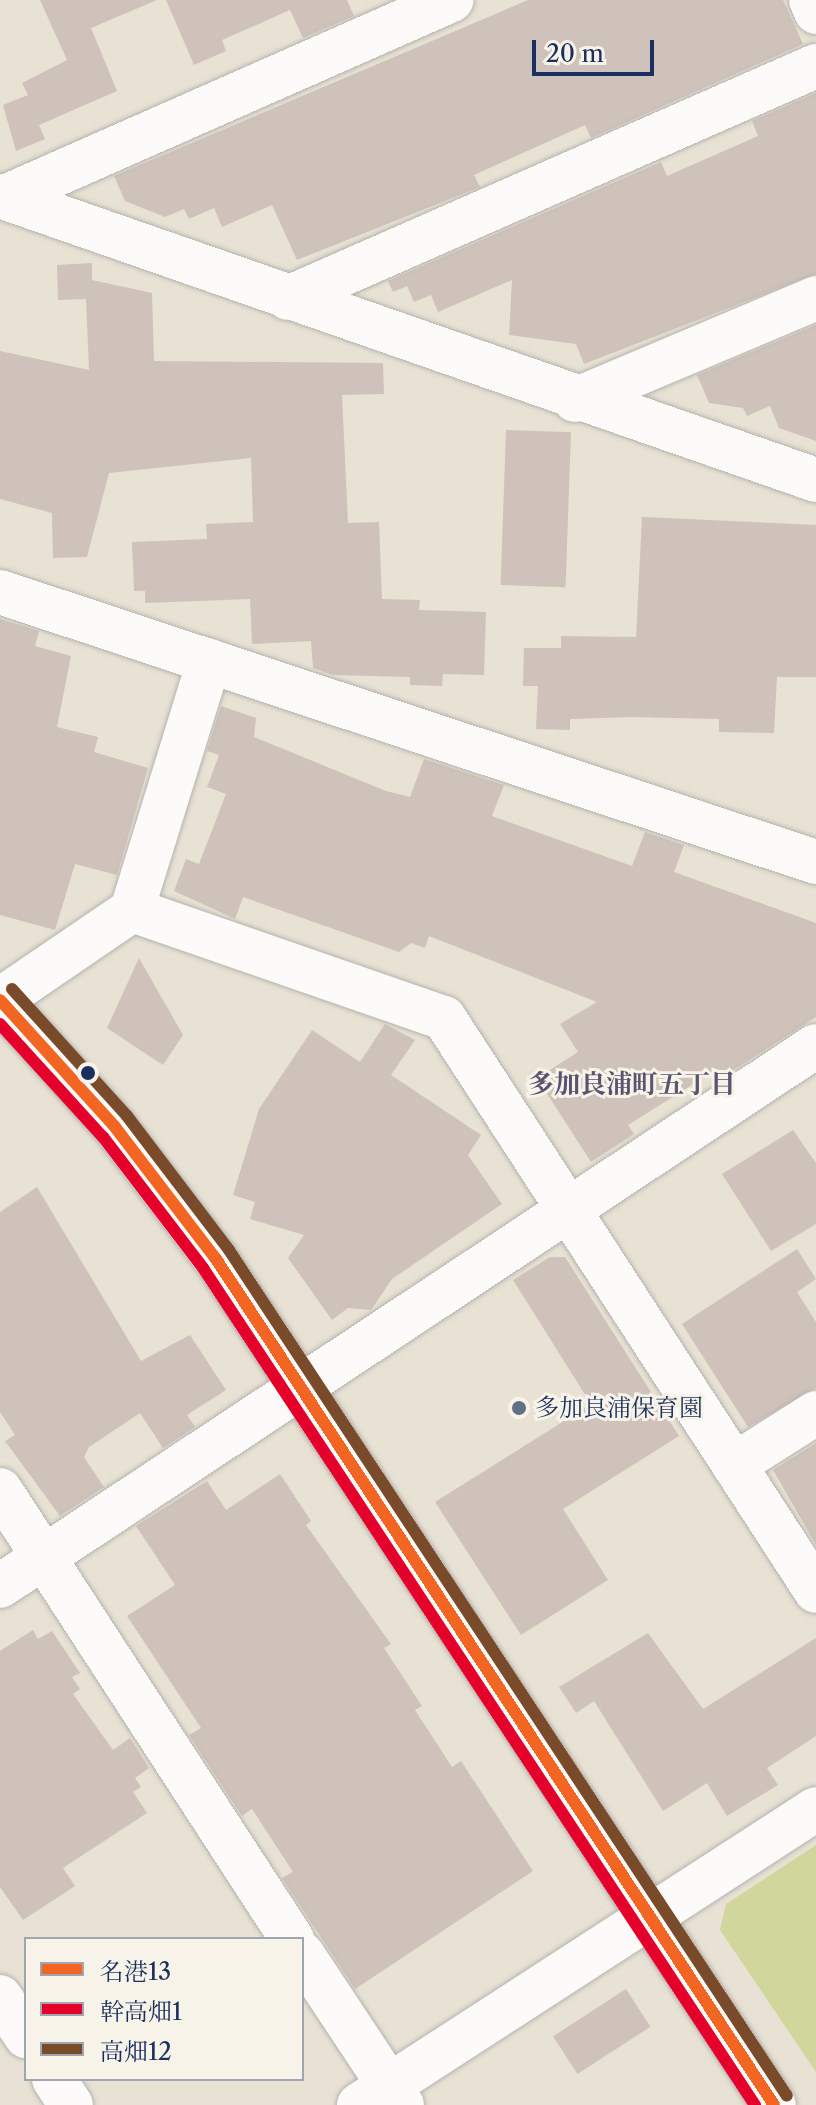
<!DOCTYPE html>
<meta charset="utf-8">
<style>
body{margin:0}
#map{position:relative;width:816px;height:2105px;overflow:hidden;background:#e8e2d4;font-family:"Libre Caslon Text","Noto Serif JP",serif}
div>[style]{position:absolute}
.green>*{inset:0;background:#d1d69c}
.building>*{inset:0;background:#cfc2ba;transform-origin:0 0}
.roads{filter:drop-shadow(0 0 2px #b5b3af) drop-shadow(0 0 2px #b5b3af)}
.minor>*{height:44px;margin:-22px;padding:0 22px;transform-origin:22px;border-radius:22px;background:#fcfbf9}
.bus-1>*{height:12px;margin:-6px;padding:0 6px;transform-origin:6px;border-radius:6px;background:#f26522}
.bus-2>*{height:12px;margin:-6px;padding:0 6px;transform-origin:6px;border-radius:6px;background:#e4002b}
.bus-3>*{height:12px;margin:-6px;padding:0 6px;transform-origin:6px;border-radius:6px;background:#7a4b2a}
.dots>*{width:22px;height:22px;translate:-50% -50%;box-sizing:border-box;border:4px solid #f7f3e8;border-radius:50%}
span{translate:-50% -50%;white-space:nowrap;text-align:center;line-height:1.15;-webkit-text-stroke:6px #f7f3e8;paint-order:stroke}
.poi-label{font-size:24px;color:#1b2f5e}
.left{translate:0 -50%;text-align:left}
.neighbourhood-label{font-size:26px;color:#5a5470;font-weight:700}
.legend{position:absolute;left:24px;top:1937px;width:280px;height:144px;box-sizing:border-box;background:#f7f3e8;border:2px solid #9fa5b1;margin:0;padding:10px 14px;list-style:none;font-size:24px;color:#1b2f5e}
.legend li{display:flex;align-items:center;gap:16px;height:40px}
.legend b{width:40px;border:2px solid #9fa5b1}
.scale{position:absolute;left:532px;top:40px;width:122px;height:36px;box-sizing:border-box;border:4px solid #1b2f5e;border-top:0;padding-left:10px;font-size:24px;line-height:28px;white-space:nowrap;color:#1b2f5e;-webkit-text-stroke:6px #f7f3e8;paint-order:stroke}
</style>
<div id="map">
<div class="green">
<div style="clip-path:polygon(816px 1845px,816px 2072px,720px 1930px,726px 1904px)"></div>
</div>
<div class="building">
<div style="clip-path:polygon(40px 0,157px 0,91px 28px,117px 91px,39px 125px,45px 139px,16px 151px,3px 105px,28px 95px,22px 83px,67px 60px)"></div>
<div style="clip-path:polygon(166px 0,347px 0,354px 16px,303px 38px,290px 10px,222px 40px,226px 51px,194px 65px)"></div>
<div style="clip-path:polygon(528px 0,783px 0,803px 44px,591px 138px,585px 125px,474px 175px,480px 187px,297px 260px,272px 205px,222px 227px,214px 208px,189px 219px,184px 209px,165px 217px,125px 201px,114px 176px)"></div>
<div style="clip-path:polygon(816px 93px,816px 274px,584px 364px,576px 344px,509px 335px,512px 280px,438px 312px,431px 295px,414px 302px,407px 286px,393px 292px,388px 281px,661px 162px,667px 176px,758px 136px,752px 121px)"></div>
<div style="clip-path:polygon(92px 263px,92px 280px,152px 293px,154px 361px,383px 363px,384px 394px,342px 395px,348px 523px,379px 522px,382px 599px,420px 600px,419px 610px,486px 612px,484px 675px,443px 674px,442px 686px,410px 685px,410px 677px,333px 675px,313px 668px,311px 641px,252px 644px,250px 599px,145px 603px,145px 591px,134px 591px,132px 542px,207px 539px,206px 524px,253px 522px,251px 458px,109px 473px,87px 557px,53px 558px,52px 513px,0 499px,0 351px,89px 370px,86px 299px,58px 300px,57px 265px)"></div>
<div style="clip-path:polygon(816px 325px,816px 441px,779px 428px,770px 406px,747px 416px,743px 408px,709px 403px,697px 375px)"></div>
<div style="left:506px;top:430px;width:65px;height:155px;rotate:2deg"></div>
<div style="clip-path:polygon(642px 517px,816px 525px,816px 677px,777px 677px,774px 733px,719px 732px,719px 719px,632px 717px,570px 719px,570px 730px,536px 729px,538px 686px,523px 686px,524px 648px,561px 648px,561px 636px,636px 637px)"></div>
<div style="clip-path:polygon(0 619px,39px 631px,35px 646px,71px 656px,57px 727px,98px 737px,94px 752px,148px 768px,117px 875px,75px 864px,55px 930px,0 915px)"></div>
<div style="clip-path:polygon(221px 706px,256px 718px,254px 737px,386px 791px,410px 797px,424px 759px,504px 785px,492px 816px,632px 866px,645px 832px,684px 845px,674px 872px,816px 923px,816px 1017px,721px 1078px,716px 1070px,628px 1125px,634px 1134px,591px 1162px,537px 1078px,578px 1052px,560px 1024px,597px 1002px,429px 936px,425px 948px,411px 943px,399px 952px,243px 897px,235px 919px,174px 891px,186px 859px,199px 864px,226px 794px,207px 787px,219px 755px,207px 751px)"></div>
<div style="clip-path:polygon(139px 958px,183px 1035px,163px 1065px,107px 1028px)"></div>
<div style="clip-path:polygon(385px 1024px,415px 1040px,391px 1075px,481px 1135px,468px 1155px,502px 1204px,392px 1279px,371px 1310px,348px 1308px,332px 1320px,288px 1258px,304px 1235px,250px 1219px,255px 1202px,233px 1195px,259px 1109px,312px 1030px,360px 1062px)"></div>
<div style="clip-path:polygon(793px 1130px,816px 1163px,816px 1224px,771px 1251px,722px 1174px)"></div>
<div style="clip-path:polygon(37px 1187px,141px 1361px,190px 1335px,226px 1390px,187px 1415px,195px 1427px,163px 1448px,140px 1413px,89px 1447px,84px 1457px,104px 1487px,60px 1516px,5px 1441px,15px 1435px,0 1412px,0 1212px)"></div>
<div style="clip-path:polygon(797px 1249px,816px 1279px,797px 1292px,816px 1322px,816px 1388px,748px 1427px,682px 1324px)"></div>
<div style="clip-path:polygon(550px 1257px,565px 1257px,679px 1436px,563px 1509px,608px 1580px,521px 1635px,435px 1502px,591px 1404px,513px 1280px)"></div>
<div style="clip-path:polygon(816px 1443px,816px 1545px,773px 1470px)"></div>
<div style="clip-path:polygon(280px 1474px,311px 1521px,306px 1525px,391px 1644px,384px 1648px,422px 1706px,415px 1710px,452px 1767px,461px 1761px,533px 1871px,355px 1989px,282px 1878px,293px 1872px,252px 1809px,242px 1816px,189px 1735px,201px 1728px,127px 1616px,175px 1585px,136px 1526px,207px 1481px,226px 1510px)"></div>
<div style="clip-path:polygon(33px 1630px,38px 1639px,52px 1631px,80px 1673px,72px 1677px,80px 1689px,73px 1694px,113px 1750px,130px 1738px,149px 1768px,135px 1778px,141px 1787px,133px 1792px,147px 1813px,63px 1868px,75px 1886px,23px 1920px,0 1887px,0 1651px)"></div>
<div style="clip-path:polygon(648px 1633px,703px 1709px,816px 1638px,816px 1736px,767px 1768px,778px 1785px,727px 1816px,707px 1783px,663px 1811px,594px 1701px,576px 1713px,559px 1687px)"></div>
<div style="left:626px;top:1989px;width:45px;height:87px;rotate:57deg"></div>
</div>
<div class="roads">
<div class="minor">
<div style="left:811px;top:0;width:13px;rotate:67deg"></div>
<div style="left:0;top:196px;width:864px;rotate:19.19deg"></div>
<div style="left:5px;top:197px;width:488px;rotate:-23.8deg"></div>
<div style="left:288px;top:298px;width:577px;rotate:-23.72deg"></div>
<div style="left:575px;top:400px;width:262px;rotate:-22.9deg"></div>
<div style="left:0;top:592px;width:860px;rotate:18.31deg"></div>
<div style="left:132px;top:910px;width:330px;rotate:19.1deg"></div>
<div style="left:444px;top:1018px;width:683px;rotate:57.01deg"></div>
<div style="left:0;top:1000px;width:171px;rotate:47.8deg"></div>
<div style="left:115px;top:1127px;width:166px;rotate:52.6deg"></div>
<div style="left:216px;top:1259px;width:1013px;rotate:56.59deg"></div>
<div style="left:0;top:1000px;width:160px;rotate:-34.3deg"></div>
<div style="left:132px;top:910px;width:261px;rotate:-72.8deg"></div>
<div style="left:734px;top:1465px;width:97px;rotate:-32.4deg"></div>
<div style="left:0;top:1490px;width:536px;rotate:56.96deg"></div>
<div style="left:0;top:1586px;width:978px;rotate:-33.5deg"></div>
<div style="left:302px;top:1954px;width:181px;rotate:56.5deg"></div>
<div style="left:0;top:1997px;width:47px;rotate:56.3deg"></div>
<div style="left:54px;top:2079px;width:31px;rotate:57deg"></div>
<div style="left:359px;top:2105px;width:544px;rotate:-32.93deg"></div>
</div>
</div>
<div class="bus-1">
<div style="left:0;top:1000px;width:171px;rotate:47.8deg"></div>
<div style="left:115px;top:1127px;width:166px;rotate:52.6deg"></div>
<div style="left:216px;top:1259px;width:1013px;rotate:56.59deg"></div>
</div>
<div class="bus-2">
<div style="left:0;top:1024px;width:153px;rotate:47.7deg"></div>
<div style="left:103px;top:1137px;width:165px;rotate:52.6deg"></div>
<div style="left:203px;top:1268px;width:1003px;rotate:56.6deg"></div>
</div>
<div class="bus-3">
<div style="left:12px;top:989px;width:171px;rotate:47.8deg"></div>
<div style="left:127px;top:1116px;width:168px;rotate:52.7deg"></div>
<div style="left:229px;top:1250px;width:1013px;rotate:56.59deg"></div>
</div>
<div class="dots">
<div style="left:88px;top:1073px;background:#1b2f5e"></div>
<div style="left:519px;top:1408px;background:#636e87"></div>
</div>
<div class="poi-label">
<span class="left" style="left:535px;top:1408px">多加良浦保育園</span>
</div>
<div class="neighbourhood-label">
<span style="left:632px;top:1085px">多加良浦町五丁目</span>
</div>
<ul class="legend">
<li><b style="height:10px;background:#f26522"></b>名港13</li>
<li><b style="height:10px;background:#e4002b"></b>幹高畑1</li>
<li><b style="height:10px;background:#7a4b2a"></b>高畑12</li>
</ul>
<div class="scale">20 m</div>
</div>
